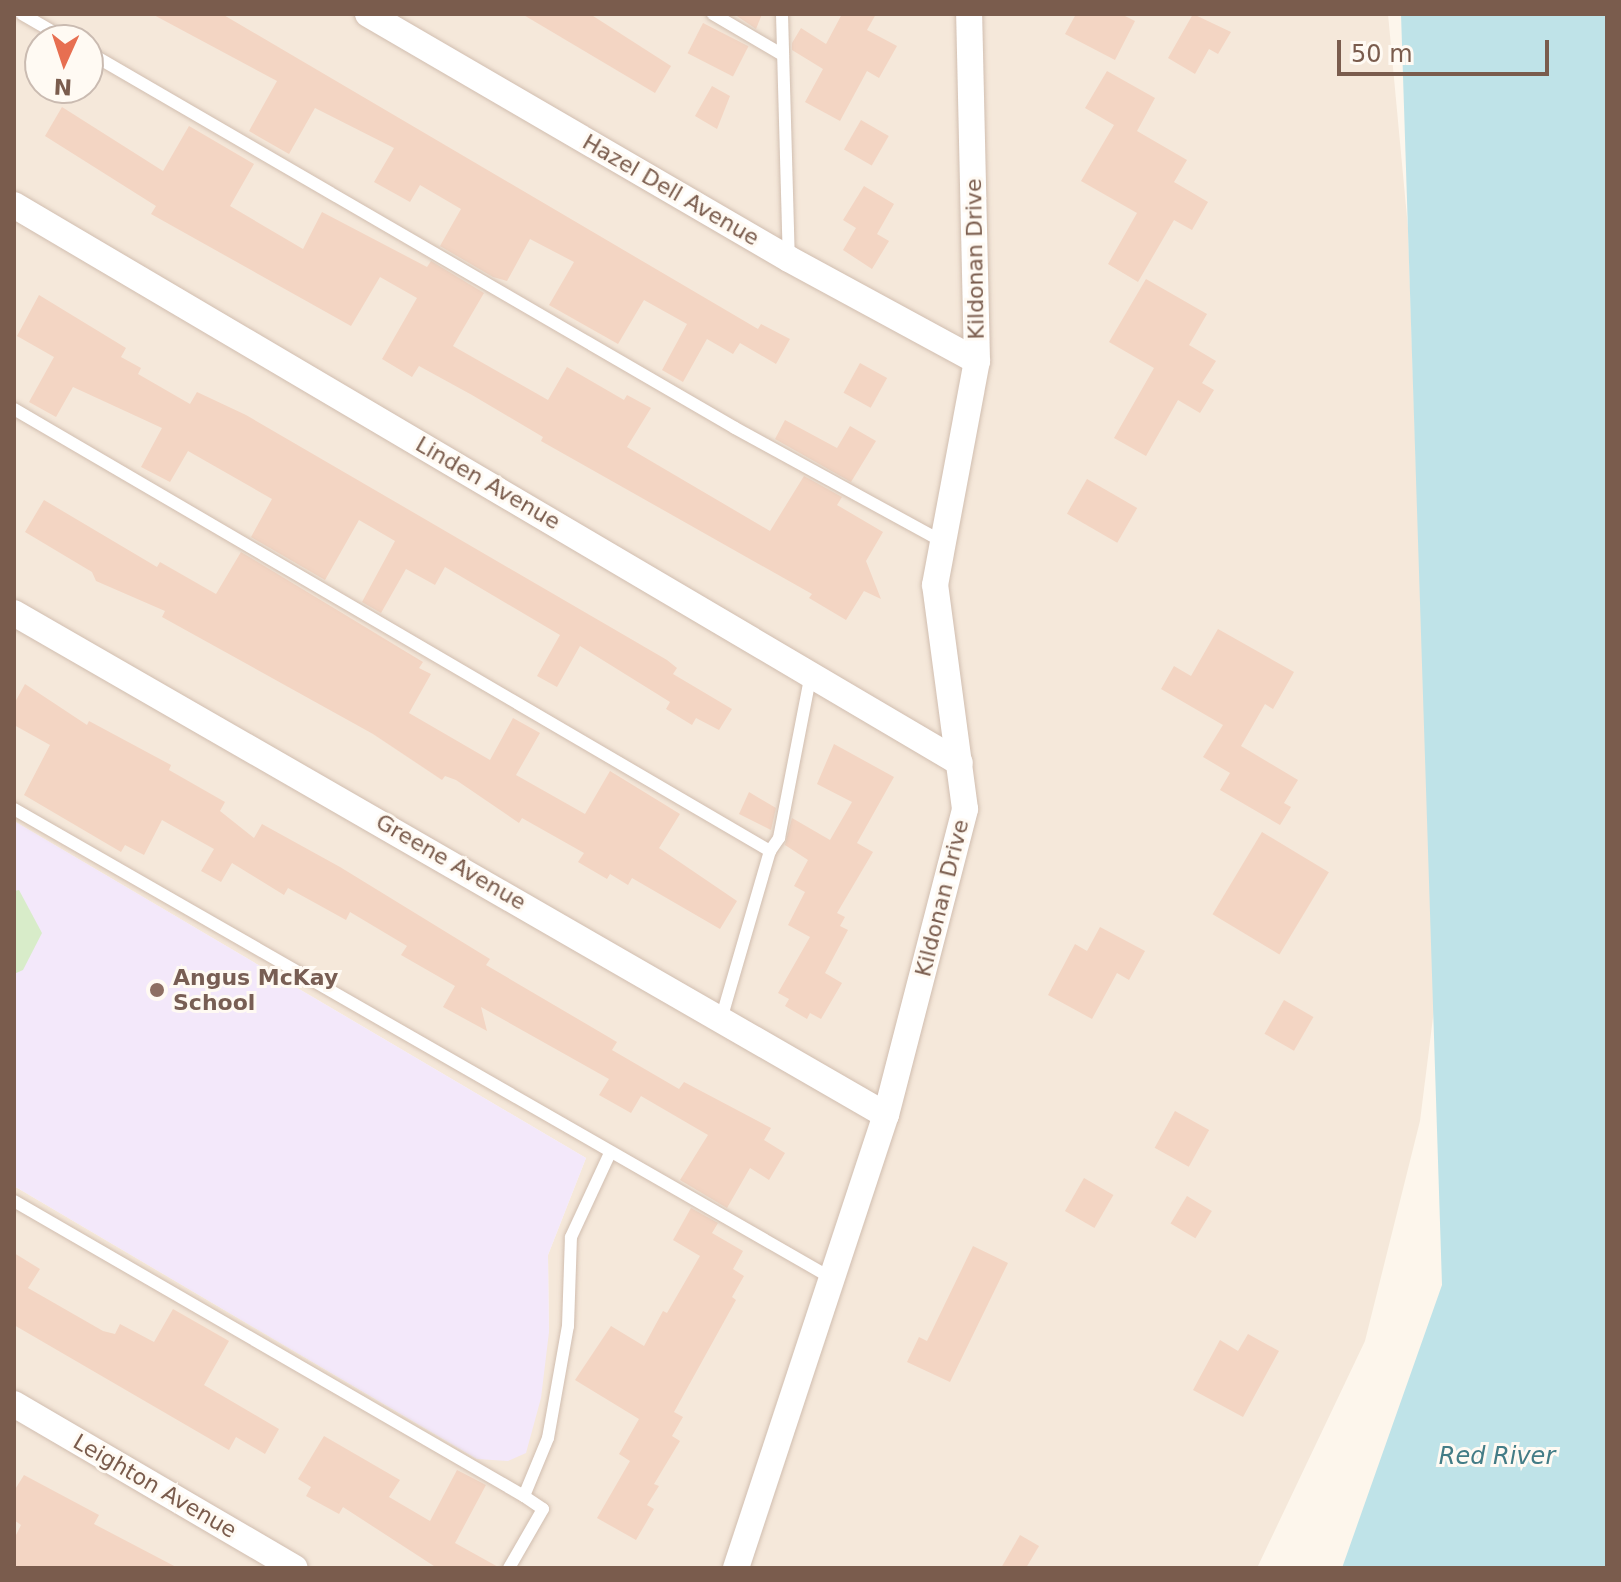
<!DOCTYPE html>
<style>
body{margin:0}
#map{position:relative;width:1621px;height:1582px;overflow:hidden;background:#fdf6ec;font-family:"DejaVu Sans",sans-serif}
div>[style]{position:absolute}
.residential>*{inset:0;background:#f5e8da}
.education>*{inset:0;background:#f3e8fa}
.green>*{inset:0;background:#d8ecc9}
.water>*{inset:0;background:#bfe3e8}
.building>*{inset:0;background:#f3d5c3;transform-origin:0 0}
.roads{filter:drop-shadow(0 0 2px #d1beb0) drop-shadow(0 0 2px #d1beb0)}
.service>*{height:12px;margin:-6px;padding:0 6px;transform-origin:6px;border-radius:6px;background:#fff}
.minor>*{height:26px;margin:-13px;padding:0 13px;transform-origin:13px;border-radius:13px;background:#fff}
.dots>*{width:22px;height:22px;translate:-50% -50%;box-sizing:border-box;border:4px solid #fffaf3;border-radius:50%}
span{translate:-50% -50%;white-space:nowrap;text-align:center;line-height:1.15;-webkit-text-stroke:6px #fffaf3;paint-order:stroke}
.street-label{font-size:22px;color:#7a5c4d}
.education-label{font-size:22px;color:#785e54;font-weight:700}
.left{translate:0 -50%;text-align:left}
.water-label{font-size:24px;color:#437c86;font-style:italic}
.frame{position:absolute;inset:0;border:16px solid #7a5c4d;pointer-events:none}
.north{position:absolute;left:24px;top:24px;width:80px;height:80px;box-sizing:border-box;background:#fffaf3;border:2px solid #cabbb1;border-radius:50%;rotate:183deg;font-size:22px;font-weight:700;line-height:32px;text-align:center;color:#7a5c4d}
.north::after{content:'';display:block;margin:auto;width:28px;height:36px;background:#e76f51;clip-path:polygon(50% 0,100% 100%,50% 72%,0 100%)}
.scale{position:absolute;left:1337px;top:40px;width:212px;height:36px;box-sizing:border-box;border:4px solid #7a5c4d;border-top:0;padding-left:10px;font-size:24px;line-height:28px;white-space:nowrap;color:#7a5c4d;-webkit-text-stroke:6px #fffaf3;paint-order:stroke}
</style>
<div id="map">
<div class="residential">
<div style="clip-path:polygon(evenodd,14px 14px,1388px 14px,1408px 228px,1416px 466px,1445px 922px,1420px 1121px,1365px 1341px,1257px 1568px,14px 1568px,14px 1186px,477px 1459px,549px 1332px,548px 1255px,586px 1158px,14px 821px,14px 14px,40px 40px,88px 40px,88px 88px,40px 88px,40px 40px)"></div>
</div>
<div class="education">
<div style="clip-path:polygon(14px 821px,586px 1158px,548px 1255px,549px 1332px,541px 1398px,526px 1453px,508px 1461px,477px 1459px,14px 1186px)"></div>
</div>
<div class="green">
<div style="clip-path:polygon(19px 890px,42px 933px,23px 970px,14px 974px,14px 891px)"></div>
</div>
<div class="water">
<div style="clip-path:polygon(1401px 14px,1607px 14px,1607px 1568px,1342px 1568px,1442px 1285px)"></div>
</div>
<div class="building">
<div style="clip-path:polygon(152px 14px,222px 14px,758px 329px,761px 324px,790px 339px,776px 364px,740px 343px,733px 354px,707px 339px,683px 382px,662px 370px,687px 324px,644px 300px,618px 344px,549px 305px,574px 262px,530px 239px,507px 281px,493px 277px,440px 246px,461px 209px,420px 185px,410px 202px,374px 182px,394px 148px,315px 108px,289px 154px,249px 131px,277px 81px)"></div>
<div style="clip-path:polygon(522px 14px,590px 14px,671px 66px,655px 93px)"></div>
<div style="clip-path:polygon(734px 14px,762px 14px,756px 29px)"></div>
<div style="clip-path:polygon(842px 14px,876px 14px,867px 30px,897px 46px,879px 78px,867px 71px,840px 121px,805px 102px,823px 69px,792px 50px,792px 43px,801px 28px,826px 44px)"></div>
<div style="clip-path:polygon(1076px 14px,1121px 14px,1135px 21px,1115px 60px,1065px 34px)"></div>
<div style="clip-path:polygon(1193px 14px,1231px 32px,1218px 54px,1209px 49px,1195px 74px,1168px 58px)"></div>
<div style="left:703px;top:23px;width:51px;height:34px;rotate:27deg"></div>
<div style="clip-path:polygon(1107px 71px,1155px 98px,1137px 131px,1187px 160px,1174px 182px,1208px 202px,1192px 230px,1174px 220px,1138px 282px,1108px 264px,1137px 213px,1081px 181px,1114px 125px,1085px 108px)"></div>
<div style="clip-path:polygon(712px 86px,730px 96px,717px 129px,695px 116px)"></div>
<div style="clip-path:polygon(62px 107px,163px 171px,189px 126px,254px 164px,230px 206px,303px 249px,322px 212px,427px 267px,431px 261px,484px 293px,453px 346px,548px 400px,567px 367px,624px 400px,627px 395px,651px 408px,627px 447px,770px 531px,804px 476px,842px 497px,837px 505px,883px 532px,866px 561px,881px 599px,864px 591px,846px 620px,809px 598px,812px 594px,541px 441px,543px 437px,472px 395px,419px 366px,412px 377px,382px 359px,417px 298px,380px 277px,351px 326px,151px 214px,156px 206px,45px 136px)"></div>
<div style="left:861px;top:120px;width:32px;height:34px;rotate:30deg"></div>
<div style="clip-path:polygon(864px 186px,894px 204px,877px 234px,889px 241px,872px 269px,843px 250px,856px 228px,843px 220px)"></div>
<div style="clip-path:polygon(1146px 279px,1207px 314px,1189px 345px,1216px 361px,1202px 383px,1214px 390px,1200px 413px,1178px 400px,1146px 456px,1114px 438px,1154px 368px,1109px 342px)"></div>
<div style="clip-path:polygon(39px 295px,126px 348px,121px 357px,141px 368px,138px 374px,190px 404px,197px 392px,246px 415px,667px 660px,677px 668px,673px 674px,732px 709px,719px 730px,696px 718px,692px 725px,666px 709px,670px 702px,580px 646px,557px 687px,537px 676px,560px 635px,445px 567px,435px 585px,406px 569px,381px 613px,362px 602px,395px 541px,359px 520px,325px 580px,251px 537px,272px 499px,188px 451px,170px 482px,141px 467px,162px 428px,73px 387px,56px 417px,29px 402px,54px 357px,17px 336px)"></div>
<div style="left:860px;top:363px;width:31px;height:34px;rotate:29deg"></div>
<div style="clip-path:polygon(785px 420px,837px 448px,850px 426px,876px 441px,851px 482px,775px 439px)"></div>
<div style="left:1087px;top:479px;width:58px;height:40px;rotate:30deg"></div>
<div style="clip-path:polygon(44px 500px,157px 567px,160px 562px,216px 594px,241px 552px,423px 662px,419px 668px,431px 674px,409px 713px,490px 760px,513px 718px,540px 733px,516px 775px,585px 814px,610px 771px,680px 814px,659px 848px,737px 901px,720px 929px,632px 878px,628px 885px,610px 874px,607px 879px,578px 862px,584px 853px,522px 818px,519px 823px,456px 780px,445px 776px,442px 780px,373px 734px,162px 617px,165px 611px,96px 581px,92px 572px,25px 532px)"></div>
<div style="clip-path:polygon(1218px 629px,1294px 672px,1273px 709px,1265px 704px,1241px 746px,1298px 780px,1284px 803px,1291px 807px,1280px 825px,1220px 790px,1230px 773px,1203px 757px,1223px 725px,1161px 689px,1174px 666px,1191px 676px)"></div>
<div style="clip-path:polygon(25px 684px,87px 725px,89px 721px,171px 765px,169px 770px,225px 802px,220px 811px,254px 838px,262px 824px,340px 867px,490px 959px,486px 965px,617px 1042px,612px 1050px,679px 1089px,684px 1082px,771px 1128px,764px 1140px,785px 1153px,769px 1180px,750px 1168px,727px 1208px,680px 1180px,708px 1135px,641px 1096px,631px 1113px,599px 1095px,609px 1079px,481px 1007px,487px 1031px,443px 1007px,455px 986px,401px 955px,407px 946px,350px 912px,346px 920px,288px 888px,284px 895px,232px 863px,221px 882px,201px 871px,214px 849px,162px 820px,144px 855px,125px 845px,121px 852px,24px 795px,50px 745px,14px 725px,14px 704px)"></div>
<div style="clip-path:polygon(834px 744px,894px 777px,857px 843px,873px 852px,837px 913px,845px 917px,840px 926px,848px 930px,825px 973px,842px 983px,821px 1019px,810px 1013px,807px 1019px,785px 1006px,789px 999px,778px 993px,810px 937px,788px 925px,805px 892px,794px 886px,808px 860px,785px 845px,792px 818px,830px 840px,852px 802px,817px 784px)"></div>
<div style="clip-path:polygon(749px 792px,776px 808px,771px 830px,739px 814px)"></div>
<div style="left:1262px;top:832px;width:78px;height:96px;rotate:31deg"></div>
<div style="clip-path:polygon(1100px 927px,1145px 951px,1129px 980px,1117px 973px,1092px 1019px,1048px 995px,1075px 944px,1087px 951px)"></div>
<div style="left:1284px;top:1000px;width:34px;height:39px;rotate:30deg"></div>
<div style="left:1175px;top:1111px;width:39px;height:42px;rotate:29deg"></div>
<div style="left:1084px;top:1178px;width:34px;height:38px;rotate:30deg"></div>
<div style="left:1187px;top:1196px;width:29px;height:32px;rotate:31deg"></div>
<div style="clip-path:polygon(691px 1208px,718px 1223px,712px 1233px,743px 1251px,733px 1269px,744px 1276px,732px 1297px,736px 1300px,674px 1412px,683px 1417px,672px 1436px,680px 1441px,654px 1484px,659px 1486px,647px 1505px,654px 1509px,636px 1540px,597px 1518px,630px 1461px,619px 1454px,639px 1419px,575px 1380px,611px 1326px,644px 1346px,663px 1311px,667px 1313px,700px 1256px,673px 1240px)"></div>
<div style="clip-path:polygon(973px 1246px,1008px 1263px,950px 1382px,907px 1362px,919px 1337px,927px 1341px)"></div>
<div style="clip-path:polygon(14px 1253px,40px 1269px,28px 1288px,103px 1331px,115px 1334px,120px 1324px,154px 1342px,173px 1309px,229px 1341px,204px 1385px,279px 1429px,265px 1454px,236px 1437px,229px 1450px,14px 1325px)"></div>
<div style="clip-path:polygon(1248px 1334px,1279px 1351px,1243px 1417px,1193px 1390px,1220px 1340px,1238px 1351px)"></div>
<div style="clip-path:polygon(324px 1436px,400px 1480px,389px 1497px,430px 1521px,457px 1470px,486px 1485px,455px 1543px,500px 1568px,437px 1568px,343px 1507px,339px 1514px,306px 1496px,311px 1487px,298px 1479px)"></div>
<div style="clip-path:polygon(24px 1475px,99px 1515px,94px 1524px,178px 1568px,14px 1568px,14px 1539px,21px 1525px,14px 1520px,14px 1491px)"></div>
<div style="clip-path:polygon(1020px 1535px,1039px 1546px,1026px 1568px,1001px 1568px)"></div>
</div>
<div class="roads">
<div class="service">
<div style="left:22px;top:14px;width:52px;rotate:30deg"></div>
<div style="left:713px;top:14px;width:81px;rotate:30.4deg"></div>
<div style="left:782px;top:14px;width:245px;rotate:88.4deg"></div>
<div style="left:88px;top:52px;width:748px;rotate:30.16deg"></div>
<div style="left:735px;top:428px;width:237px;rotate:28.7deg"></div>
<div style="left:14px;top:409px;width:876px;rotate:30.31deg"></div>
<div style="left:14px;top:809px;width:944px;rotate:29.85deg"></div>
<div style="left:722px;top:1016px;width:172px;rotate:-73.8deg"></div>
<div style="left:770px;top:851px;width:16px;rotate:-55deg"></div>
<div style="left:779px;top:838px;width:168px;rotate:-79deg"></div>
<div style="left:14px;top:1201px;width:589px;rotate:30.05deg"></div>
<div style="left:509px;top:1568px;width:68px;rotate:-60deg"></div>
<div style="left:543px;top:1509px;width:23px;rotate:-146deg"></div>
<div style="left:524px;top:1496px;width:63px;rotate:-67.5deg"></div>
<div style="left:548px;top:1438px;width:114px;rotate:-79.9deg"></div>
<div style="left:568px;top:1326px;width:89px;rotate:-88.1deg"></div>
<div style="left:571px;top:1237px;width:90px;rotate:-65.1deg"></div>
</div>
<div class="minor">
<div style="left:368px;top:14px;width:487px;rotate:30.2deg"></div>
<div style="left:789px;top:259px;width:214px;rotate:28.5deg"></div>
<div style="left:14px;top:205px;width:1098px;rotate:30.53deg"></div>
<div style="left:14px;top:613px;width:1006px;rotate:29.93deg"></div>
<div style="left:14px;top:1404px;width:325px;rotate:30.3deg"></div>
<div style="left:736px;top:1568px;width:477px;rotate:-71.7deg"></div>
<div style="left:886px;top:1115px;width:316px;rotate:-75.5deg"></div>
<div style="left:965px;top:809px;width:226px;rotate:-97.6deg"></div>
<div style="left:935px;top:585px;width:228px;rotate:-79.4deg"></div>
<div style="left:977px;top:361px;width:347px;rotate:-91.3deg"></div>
</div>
</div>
<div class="dots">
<div style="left:157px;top:990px;background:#8d6e63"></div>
</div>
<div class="street-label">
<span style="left:671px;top:190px;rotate:30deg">Hazel Dell Avenue</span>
<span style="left:975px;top:259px;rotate:-91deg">Kildonan Drive</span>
<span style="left:488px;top:483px;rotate:30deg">Linden Avenue</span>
<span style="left:451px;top:862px;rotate:30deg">Greene Avenue</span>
<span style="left:942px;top:898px;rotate:-76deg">Kildonan Drive</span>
<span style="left:155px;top:1486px;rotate:30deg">Leighton Avenue</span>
</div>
<div class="education-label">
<span class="left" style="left:173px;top:990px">Angus McKay<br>School</span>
</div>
<div class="water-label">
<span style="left:1497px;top:1457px">Red River</span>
</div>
<div class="frame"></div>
<div class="north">N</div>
<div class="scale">50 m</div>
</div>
